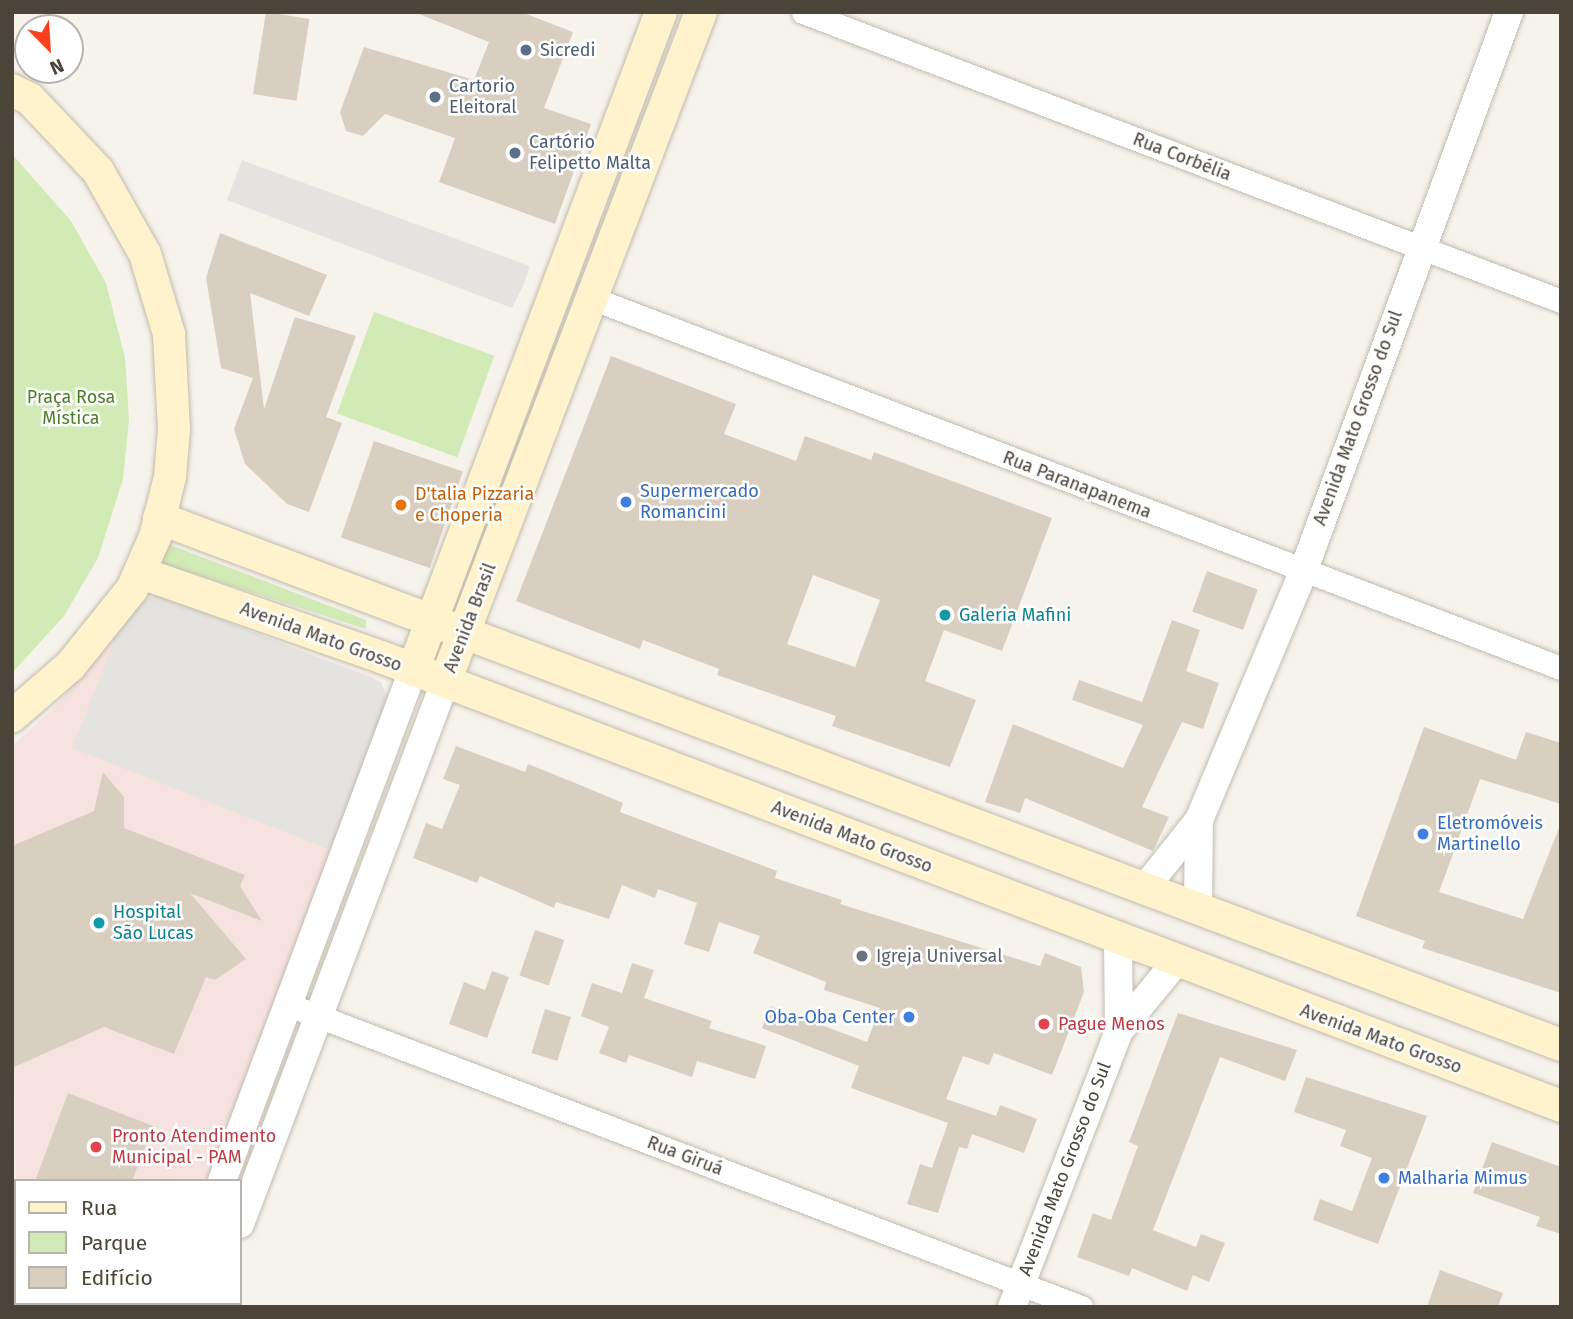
<!DOCTYPE html>
<meta charset="utf-8">
<style>
body{margin:0}
#map{position:relative;width:1573px;height:1319px;overflow:hidden;background:#f6f3ec;font-family:"Fira Sans",sans-serif}
div>[style]{position:absolute}
.medical>*{inset:0;background:#f6e3e0}
.green>*{inset:0;background:#d2eab5;transform-origin:0 0}
.parking>*{inset:0;background:#e5e3e0}
.building>*{inset:0;background:#d8cfc1;transform-origin:0 0}
.roads{filter:drop-shadow(0 0 2px #c2bbae) drop-shadow(0 0 2px #c2bbae)}
.minor>*{height:23px;margin:-11.5px;padding:0 11.5px;transform-origin:11.5px;border-radius:11.5px;background:#fff}
.tertiary>*{height:28px;margin:-14px;padding:0 14px;transform-origin:14px;border-radius:14px;background:#fff}
.secondary>*{height:32px;margin:-16px;padding:0 16px;transform-origin:16px;border-radius:16px;background:#fff3cd}
.dots>*{width:19px;height:19px;translate:-50% -50%;box-sizing:border-box;border:4px solid #fff;border-radius:50%}
span{translate:-50% -50%;white-space:nowrap;text-align:center;line-height:1.15;-webkit-text-stroke:5px #fff;paint-order:stroke}
.service-label{font-size:18px;color:#4e5e75}
.left{translate:0 -50%;text-align:left}
.street-label{font-size:18px;color:#4b4439}
.park-label{font-size:18px;color:#4a7f2a}
.shop-label{font-size:18px;color:#366cbe}
.right{translate:-100% -50%;text-align:right}
.food-label{font-size:18px;color:#c56008}
.culture-label{font-size:18px;color:#0d838f}
.worship-label{font-size:18px;color:#5b616d}
.health-label{font-size:18px;color:#be3a42}
.frame{position:absolute;inset:0;border:14px solid #4b4439;pointer-events:none}
.legend{position:absolute;left:14px;top:1179px;width:228px;height:126px;box-sizing:border-box;background:#fff;border:2px solid #b7b4b0;margin:0;padding:9px 12px;list-style:none;font-size:21px;color:#4b4439}
.legend li{display:flex;align-items:center;gap:14px;height:35px}
.legend b{width:35px;border:2px solid #b7b4b0}
.north{position:absolute;left:14px;top:14px;width:70px;height:70px;box-sizing:border-box;background:#fff;border:2px solid #b7b4b0;border-radius:50%;rotate:156deg;font-size:19px;font-weight:700;line-height:28px;text-align:center;color:#4b4439}
.north::after{content:'';display:block;margin:auto;width:24px;height:32px;background:#fc3f1d;clip-path:polygon(50% 0,100% 100%,50% 72%,0 100%)}
</style>
<div id="map">
<div class="medical">
<div style="clip-path:polygon(148px 597px,373px 677px,388px 699px,208px 1181px,16px 1181px,16px 1255px,12px 746px,52px 710px)"></div>
</div>
<div class="green">
<div style="clip-path:polygon(12px 154px,71px 221px,106px 283px,125px 358px,129px 419px,123px 479px,98px 558px,64px 616px,12px 673px)"></div>
<div style="left:374px;top:312px;width:128px;height:108px;rotate:20deg"></div>
<div style="clip-path:polygon(165px 543px,366px 620px,366px 629px,157px 562px)"></div>
</div>
<div class="parking">
<div style="clip-path:polygon(242px 160px,530px 266px,523px 286px,512px 308px,227px 200px)"></div>
<div style="clip-path:polygon(159px 595px,381px 682px,388px 699px,331px 850px,72px 748px,125px 614px,138px 602px)"></div>
</div>
<div class="building">
<div style="left:266px;top:12px;width:44px;height:83px;rotate:9deg"></div>
<div style="clip-path:polygon(414px 12px,521px 12px,573px 32px,544px 108px,591px 124px,555px 224px,439px 182px,455px 138px,385px 114px,363px 136px,346px 131px,340px 112px,364px 47px,474px 80px,489px 42px)"></div>
<div style="clip-path:polygon(220px 233px,327px 275px,309px 316px,250px 293px,264px 409px,295px 317px,356px 336px,326px 417px,342px 423px,309px 512px,287px 504px,245px 464px,234px 429px,253px 378px,221px 368px,206px 278px)"></div>
<div style="clip-path:polygon(evenodd,611px 356px,736px 404px,724px 434px,796px 461px,805px 436px,871px 460px,874px 452px,1052px 518px,1002px 651px,944px 630px,925px 681px,976px 700px,950px 767px,832px 726px,836px 716px,717px 675px,719px 669px,643px 640px,640px 649px,516px 601px,611px 356px,813px 575px,880px 600px,855px 667px,787px 644px,813px 575px)"></div>
<div style="left:374px;top:441px;width:94px;height:102px;rotate:19deg"></div>
<div style="left:1207px;top:571px;width:54px;height:43px;rotate:20deg"></div>
<div style="clip-path:polygon(1172px 620px,1200px 630px,1186px 671px,1219px 683px,1203px 729px,1182px 722px,1142px 807px,1169px 817px,1153px 851px,1025px 798px,1020px 813px,985px 802px,1013px 724px,1123px 768px,1143px 725px,1072px 700px,1079px 680px,1142px 702px)"></div>
<div style="clip-path:polygon(1424px 727px,1516px 760px,1526px 732px,1561px 743px,1561px 804px,1480px 779px,1439px 892px,1523px 919px,1561px 823px,1561px 993px,1422px 948px,1425px 941px,1356px 916px)"></div>
<div style="clip-path:polygon(456px 746px,525px 772px,528px 764px,585px 787px,623px 803px,620px 812px,777px 871px,775px 878px,842px 900px,840px 904px,1040px 966px,1045px 953px,1081px 967px,1084px 992px,1052px 1075px,994px 1053px,989px 1065px,963px 1056px,946px 1099px,996px 1116px,1000px 1105px,1037px 1119px,1024px 1153px,972px 1134px,967px 1149px,959px 1147px,938px 1213px,907px 1204px,920px 1164px,932px 1168px,948px 1123px,851px 1088px,859px 1066px,762px 1028px,770px 1006px,867px 1042px,880px 1008px,824px 990px,826px 982px,753px 953px,760px 936px,719px 922px,709px 952px,684px 944px,697px 903px,658px 889px,655px 898px,622px 885px,609px 919px,556px 902px,554px 908px,480px 876px,477px 883px,413px 858px,426px 823px,442px 829px,460px 785px,443px 779px)"></div>
<div style="clip-path:polygon(103px 772px,124px 797px,124px 828px,245px 875px,240px 886px,262px 921px,190px 893px,246px 959px,215px 980px,206px 977px,174px 1054px,104px 1027px,12px 1068px,12px 846px,94px 811px)"></div>
<div style="left:535px;top:930px;width:31px;height:48px;rotate:19deg"></div>
<div style="clip-path:polygon(632px 963px,654px 970px,644px 998px,712px 1021px,709px 1028px,766px 1046px,755px 1079px,697px 1061px,692px 1077px,629px 1055px,626px 1063px,599px 1053px,609px 1027px,581px 1016px,592px 983px,622px 993px)"></div>
<div style="clip-path:polygon(492px 971px,509px 977px,487px 1038px,449px 1024px,464px 982px,485px 990px)"></div>
<div style="left:545px;top:1009px;width:27px;height:46px;rotate:17deg"></div>
<div style="clip-path:polygon(1178px 1013px,1297px 1050px,1285px 1081px,1220px 1057px,1153px 1230px,1196px 1247px,1201px 1234px,1225px 1243px,1209px 1282px,1193px 1275px,1187px 1291px,1132px 1268px,1129px 1276px,1077px 1257px,1093px 1213px,1111px 1220px,1138px 1146px,1129px 1142px)"></div>
<div style="clip-path:polygon(1306px 1077px,1427px 1116px,1378px 1244px,1313px 1220px,1320px 1199px,1352px 1211px,1372px 1158px,1340px 1146px,1346px 1130px,1294px 1112px)"></div>
<div style="clip-path:polygon(68px 1093px,153px 1126px,132px 1181px,35px 1181px)"></div>
<div style="clip-path:polygon(1492px 1142px,1561px 1167px,1561px 1234px,1536px 1226px,1540px 1217px,1473px 1193px)"></div>
<div style="clip-path:polygon(1440px 1270px,1503px 1293px,1498px 1307px,1427px 1307px)"></div>
</div>
<div class="roads">
<div class="minor">
<div style="left:803px;top:12px;width:811px;rotate:20.87deg"></div>
<div style="left:594px;top:299px;width:1035px;rotate:20.89deg"></div>
<div style="left:289px;top:1005px;width:848px;rotate:20.87deg"></div>
<div style="left:12px;top:1270px;width:4px;rotate:14deg"></div>
<div style="left:105px;top:1303px;width:10px;rotate:24deg"></div>
</div>
<div class="tertiary">
<div style="left:1144px;top:889px;width:88px;rotate:-51.4deg"></div>
<div style="left:1199px;top:820px;width:269px;rotate:-67.2deg"></div>
<div style="left:1303px;top:572px;width:597px;rotate:-69.8deg"></div>
<div style="left:1198px;top:909px;width:89px;rotate:-89.4deg"></div>
<div style="left:1118px;top:939px;width:92px;rotate:89.4deg"></div>
<div style="left:222px;top:1181px;width:546px;rotate:-69.51deg"></div>
<div style="left:240px;top:1224px;width:579px;rotate:-69.28deg"></div>
<div style="left:173px;top:1307px;width:4px;rotate:-76deg"></div>
<div style="left:208px;top:1307px;width:4px;rotate:-63deg"></div>
<div style="left:1012px;top:1307px;width:296px;rotate:-68.8deg"></div>
<div style="left:1119px;top:1031px;width:88px;rotate:-50.5deg"></div>
</div>
<div class="secondary">
<div style="left:12px;top:90px;width:20px;rotate:27deg"></div>
<div style="left:30px;top:99px;width:99px;rotate:46.6deg"></div>
<div style="left:98px;top:171px;width:95px;rotate:60.5deg"></div>
<div style="left:145px;top:254px;width:84px;rotate:73.3deg"></div>
<div style="left:169px;top:334px;width:96px;rotate:87deg"></div>
<div style="left:174px;top:430px;width:47px;rotate:94.9deg"></div>
<div style="left:170px;top:477px;width:62px;rotate:104deg"></div>
<div style="left:155px;top:537px;width:57px;rotate:113.9deg"></div>
<div style="left:132px;top:589px;width:99px;rotate:128.8deg"></div>
<div style="left:70px;top:666px;width:77px;rotate:139.2deg"></div>
<div style="left:159px;top:518px;width:1498px;rotate:20.6deg"></div>
<div style="left:141px;top:573px;width:254px;rotate:19.3deg"></div>
<div style="left:381px;top:657px;width:1263px;rotate:20.83deg"></div>
<div style="left:413px;top:670px;width:703px;rotate:-69.35deg"></div>
<div style="left:445px;top:682px;width:717px;rotate:-69.09deg"></div>
</div>
</div>
<div class="dots">
<div style="left:526px;top:50px;background:#5c6f8a"></div>
<div style="left:435px;top:97px;background:#5c6f8a"></div>
<div style="left:515px;top:153px;background:#5c6f8a"></div>
<div style="left:626px;top:502px;background:#3f7fe0"></div>
<div style="left:401px;top:505px;background:#e8710a"></div>
<div style="left:945px;top:615px;background:#0f9aa8"></div>
<div style="left:1423px;top:834px;background:#3f7fe0"></div>
<div style="left:99px;top:923px;background:#0f9aa8"></div>
<div style="left:862px;top:956px;background:#6b7280"></div>
<div style="left:909px;top:1017px;background:#3f7fe0"></div>
<div style="left:1044px;top:1024px;background:#e0444e"></div>
<div style="left:96px;top:1147px;background:#e0444e"></div>
<div style="left:1384px;top:1178px;background:#3f7fe0"></div>
</div>
<div class="service-label">
<span class="left" style="left:540px;top:50px">Sicredi</span>
<span class="left" style="left:449px;top:97px">Cartorio<br>Eleitoral</span>
<span class="left" style="left:529px;top:153px">Cartório<br>Felipetto Malta</span>
</div>
<div class="street-label">
<span style="left:1182px;top:157px;rotate:21deg">Rua Corbélia</span>
<span style="left:1358px;top:418px;rotate:-70deg">Avenida Mato Grosso do Sul</span>
<span style="left:1077px;top:485px;rotate:21deg">Rua Paranapanema</span>
<span style="left:470px;top:618px;rotate:-69deg">Avenida Brasil</span>
<span style="left:321px;top:637px;rotate:20deg">Avenida Mato Grosso</span>
<span style="left:852px;top:837px;rotate:21deg">Avenida Mato Grosso</span>
<span style="left:1381px;top:1039px;rotate:20deg">Avenida Mato Grosso</span>
<span style="left:685px;top:1156px;rotate:21deg">Rua Giruá</span>
<span style="left:1065px;top:1169px;rotate:-69deg">Avenida Mato Grosso do Sul</span>
</div>
<div class="park-label">
<span style="left:71px;top:408px">Praça Rosa<br>Mística</span>
</div>
<div class="shop-label">
<span class="left" style="left:640px;top:502px">Supermercado<br>Romancini</span>
<span class="left" style="left:1437px;top:834px">Eletromóveis<br>Martinello</span>
<span class="right" style="left:895px;top:1017px">Oba-Oba Center</span>
<span class="left" style="left:1398px;top:1178px">Malharia Mimus</span>
</div>
<div class="food-label">
<span class="left" style="left:415px;top:505px">D'talia Pizzaria<br>e Choperia</span>
</div>
<div class="culture-label">
<span class="left" style="left:959px;top:615px">Galeria Mafini</span>
<span class="left" style="left:113px;top:923px">Hospital<br>São Lucas</span>
</div>
<div class="worship-label">
<span class="left" style="left:876px;top:956px">Igreja Universal</span>
</div>
<div class="health-label">
<span class="left" style="left:1058px;top:1024px">Pague Menos</span>
<span class="left" style="left:112px;top:1147px">Pronto Atendimento<br>Municipal - PAM</span>
</div>
<div class="frame"></div>
<ul class="legend">
<li><b style="height:9px;background:#fff3cd"></b>Rua</li>
<li><b style="height:19px;background:#d2eab5"></b>Parque</li>
<li><b style="height:19px;background:#d8cfc1"></b>Edifício</li>
</ul>
<div class="north">N</div>
</div>
